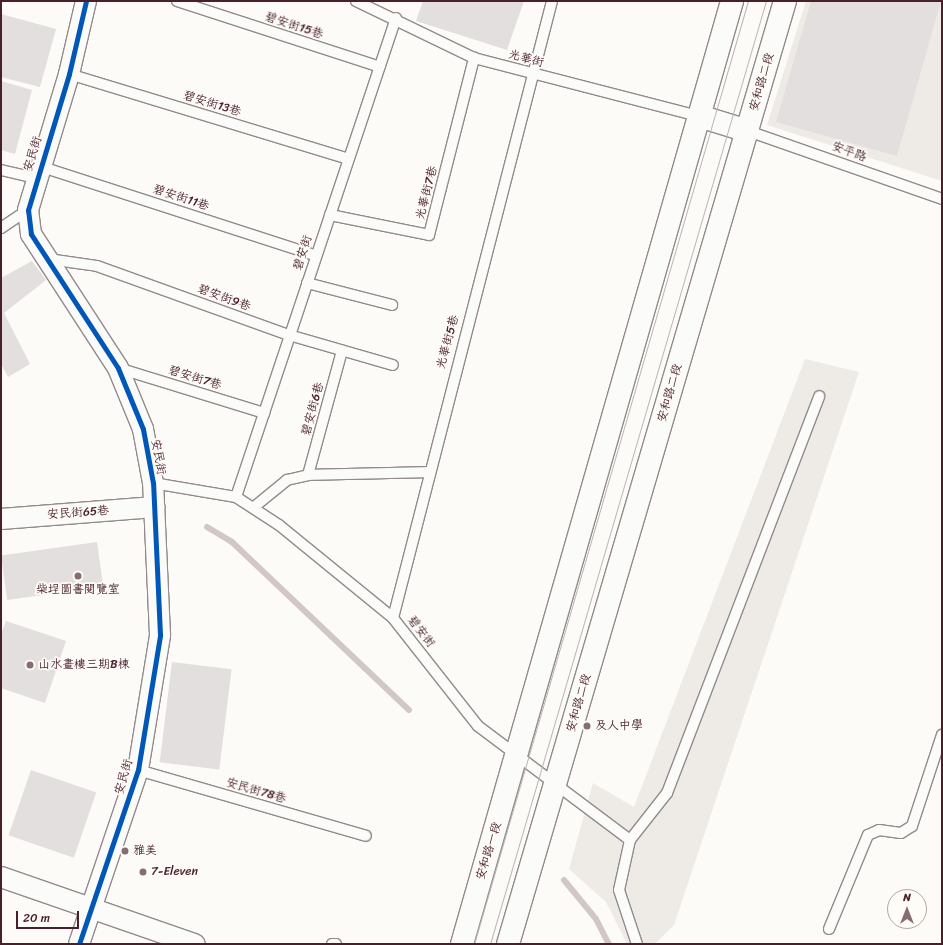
<!DOCTYPE html>
<html>
<head>
<meta charset="utf-8">
<style>
  body { margin:0 }
  #map { position:relative; width:943px; height:945px; overflow:hidden; background:#fcfbf8; font-family:Sriracha,"LXGW WenKai TC",sans-serif }
  div>[style] { position:absolute }
  .built>* { inset:0; background:#eeebe7 }
  .stream>* { height:6px; margin:-3px; padding:0 3px; transform-origin:3px; border-radius:3px; background:#d2c7c6 }
  .building>* { inset:0; background:#e2dfde; transform-origin:0 0 }
  .roads { filter:drop-shadow(1px 0 #928a8b) drop-shadow(-1px 0 #928a8b) drop-shadow(0 1px #928a8b) drop-shadow(0 -1px #928a8b) }
  .lane>* { height:10px; margin:-5px; padding:0 5px; transform-origin:5px; border-radius:5px; background:#fbfbf9 }
  .street>* { height:20px; margin:-10px; padding:0 10px; transform-origin:10px; border-radius:10px; background:#fbfbf9 }
  .secondary>* { height:22px; margin:-11px; padding:0 11px; transform-origin:11px; border-radius:11px; background:#fbfbf9 }
  .tram>* { height:1px; margin:-0.5px; padding:0 0.5px; transform-origin:0.5px; border-radius:0.5px; background:#bbb6b6 }
  .cycleway>* { height:5px; margin:-2.5px; padding:0 2.5px; transform-origin:2.5px; border-radius:2.5px; background:#0057b8 }
  .dots>* { width:11px; height:11px; translate:-50% -50%; box-sizing:border-box; border:2px solid #fdfcf7; border-radius:50% }
  span { translate:-50% -50%; white-space:nowrap; text-align:center; line-height:1.15; -webkit-text-stroke:3.5px #fdfcf7; paint-order:stroke }
  .street-label { font-size:12px; color:#4a1f2b }
  .poi-label { font-size:12px; color:#4a1f2b }
  .left { translate:0 -50%; text-align:left }
  .frame { position:absolute; inset:0; border:2px solid #4a1f2b; pointer-events:none }
  .north { position:absolute; left:887px; top:889px; width:40px; height:40px; box-sizing:border-box; background:#fdfcf7; border:1px solid #b5a4a5; border-radius:50%; rotate:0deg; font-size:11px; font-weight:700; line-height:16px; text-align:center; color:#4a1f2b }
  .north::after { content:''; display:block; margin:auto; width:14px; height:18px; background:#886c73; clip-path:polygon(50% 0,100% 100%,50% 72%,0 100%) }
  .scale { position:absolute; left:16px; top:911px; width:63px; height:18px; box-sizing:border-box; border:2px solid #4a1f2b; border-top:0; padding-left:5px; font-size:12px; line-height:14px; white-space:nowrap; color:#4a1f2b; -webkit-text-stroke:3px #fdfcf7; paint-order:stroke }
</style>
</head>
<body>
<div id="map">
  <div class="built">
    <div style="clip-path:polygon(806px 1px,942px 1px,942px 181px,767px 125px)"></div>
    <div style="clip-path:polygon(805px 359px,859px 372px,674px 925px,655px 944px,627px 944px,606px 902px,569px 869px,593px 783px,634px 807px)"></div>
  </div>
  <div class="stream">
    <div style="left:207px;top:527px;width:29px;rotate:31deg"></div>
    <div style="left:232px;top:542px;width:244px;rotate:43.5deg"></div>
    <div style="left:564px;top:880px;width:50px;rotate:50.6deg"></div>
    <div style="left:596px;top:919px;width:28px;rotate:63deg"></div>
  </div>
  <div class="building">
    <div style="clip-path:polygon(423px 1px,524px 1px,507px 50px,416px 21px)"></div>
    <div style="clip-path:polygon(811px 1px,941px 1px,897px 156px,776px 122px)"></div>
    <div style="clip-path:polygon(1px 14px,56px 29px,40px 87px,1px 77px)"></div>
    <div style="clip-path:polygon(1px 81px,32px 90px,15px 154px,1px 150px)"></div>
    <div style="clip-path:polygon(32px 261px,46px 280px,4px 313px,30px 364px,8px 377px,1px 364px,1px 278px)"></div>
    <div style="left:97px;top:542px;width:45px;height:97px;rotate:82deg"></div>
    <div style="clip-path:polygon(6px 621px,66px 641px,45px 703px,1px 688px,1px 634px)"></div>
    <div style="left:172px;top:662px;width:60px;height:101px;rotate:7deg"></div>
    <div style="left:31px;top:770px;width:69px;height:69px;rotate:19deg"></div>
  </div>
  <div class="roads">
    <div class="lane">
      <div style="left:177px;top:1px;width:213px;rotate:18deg"></div>
      <div style="left:356px;top:1px;width:131px;rotate:25.8deg"></div>
      <div style="left:474px;top:58px;width:232px;rotate:14.5deg"></div>
      <div style="left:69px;top:74px;width:292px;rotate:16.9deg"></div>
      <div style="left:748px;top:131px;width:206px;rotate:19.3deg"></div>
      <div style="left:39px;top:166px;width:290px;rotate:17.9deg"></div>
      <div style="left:1px;top:170px;width:36px;rotate:13deg"></div>
      <div style="left:330px;top:215px;width:101px;rotate:11.4deg"></div>
      <div style="left:429px;top:235px;width:183px;rotate:-75.7deg"></div>
      <div style="left:1px;top:228px;width:32px;rotate:-34deg"></div>
      <div style="left:48px;top:259px;width:49px;rotate:8.1deg"></div>
      <div style="left:97px;top:266px;width:204px;rotate:19.8deg"></div>
      <div style="left:289px;top:335px;width:108px;rotate:16.1deg"></div>
      <div style="left:307px;top:283px;width:88px;rotate:14.5deg"></div>
      <div style="left:118px;top:368px;width:153px;rotate:17.1deg"></div>
      <div style="left:308px;top:475px;width:129px;rotate:-74.7deg"></div>
      <div style="left:153px;top:483px;width:84px;rotate:9.6deg"></div>
      <div style="left:236px;top:497px;width:51px;rotate:33.1deg"></div>
      <div style="left:279px;top:525px;width:147px;rotate:39.2deg"></div>
      <div style="left:393px;top:618px;width:137px;rotate:51.8deg"></div>
      <div style="left:478px;top:726px;width:190px;rotate:36.9deg"></div>
      <div style="left:630px;top:840px;width:60px;rotate:-51.8deg"></div>
      <div style="left:667px;top:793px;width:425px;rotate:-69deg"></div>
      <div style="left:236px;top:497px;width:505px;rotate:-71.53deg"></div>
      <div style="left:254px;top:507px;width:43px;rotate:-39.3deg"></div>
      <div style="left:287px;top:480px;width:22px;rotate:-13deg"></div>
      <div style="left:308px;top:475px;width:120px;rotate:-1.4deg"></div>
      <div style="left:393px;top:618px;width:637px;rotate:-75.55deg"></div>
      <div style="left:138px;top:770px;width:237px;rotate:16.1deg"></div>
      <div style="left:630px;top:840px;width:51px;rotate:102.4deg"></div>
      <div style="left:619px;top:890px;width:57px;rotate:71.6deg"></div>
      <div style="left:829px;top:929px;width:102px;rotate:-67.5deg"></div>
      <div style="left:868px;top:835px;width:12px;rotate:-24deg"></div>
      <div style="left:879px;top:830px;width:22px;rotate:8deg"></div>
      <div style="left:901px;top:833px;width:13px;rotate:-32deg"></div>
      <div style="left:912px;top:826px;width:96px;rotate:-71.8deg"></div>
      <div style="left:332px;top:944px;width:4px"></div>
    </div>
    <div class="street">
      <div style="left:1px;top:519px;width:154px;rotate:-4.5deg"></div>
      <div style="left:1px;top:877px;width:205px;rotate:19.1deg"></div>
      <div style="left:79px;top:944px;width:184px;rotate:-71.3deg"></div>
      <div style="left:138px;top:770px;width:137px;rotate:-80.7deg"></div>
      <div style="left:160px;top:635px;width:152px;rotate:-92.6deg"></div>
      <div style="left:153px;top:483px;width:55px;rotate:-100.5deg"></div>
      <div style="left:143px;top:429px;width:66px;rotate:-112.3deg"></div>
      <div style="left:118px;top:368px;width:160px;rotate:-123deg"></div>
      <div style="left:31px;top:234px;width:24px;rotate:-97deg"></div>
      <div style="left:28px;top:210px;width:142px;rotate:-73.2deg"></div>
      <div style="left:69px;top:74px;width:75px;rotate:-76.9deg"></div>
    </div>
    <div class="secondary">
      <div style="left:699px;top:116px;width:51px;rotate:17deg"></div>
      <div style="left:462px;top:944px;width:981px;rotate:-74.02deg"></div>
      <div style="left:508px;top:944px;width:983px;rotate:-73.63deg"></div>
    </div>
  </div>
  <div class="tram">
    <div style="left:474px;top:944px;width:982px;rotate:-73.8deg"></div>
    <div style="left:490px;top:944px;width:983px;rotate:-73.69deg"></div>
  </div>
  <div class="cycleway">
    <div style="left:79px;top:944px;width:184px;rotate:-71.3deg"></div>
    <div style="left:138px;top:770px;width:137px;rotate:-80.7deg"></div>
    <div style="left:160px;top:635px;width:152px;rotate:-92.6deg"></div>
    <div style="left:153px;top:483px;width:55px;rotate:-100.5deg"></div>
    <div style="left:143px;top:429px;width:66px;rotate:-112.3deg"></div>
    <div style="left:118px;top:368px;width:160px;rotate:-123deg"></div>
    <div style="left:31px;top:234px;width:24px;rotate:-97deg"></div>
    <div style="left:28px;top:210px;width:142px;rotate:-73.2deg"></div>
    <div style="left:69px;top:74px;width:75px;rotate:-76.9deg"></div>
  </div>
  <div class="dots">
    <div style="left:78px;top:576px;background:#886c73"></div>
    <div style="left:30px;top:665px;background:#886c73"></div>
    <div style="left:587px;top:726px;background:#886c73"></div>
    <div style="left:125px;top:851px;background:#886c73"></div>
    <div style="left:143px;top:872px;background:#886c73"></div>
  </div>
  <div class="street-label">
    <span style="left:294px;top:26px;rotate:18deg">碧安街15巷</span>
    <span style="left:526px;top:59px;rotate:15deg">光華街</span>
    <span style="left:762px;top:82px;rotate:-74deg">安和路二段</span>
    <span style="left:212px;top:104px;rotate:17deg">碧安街13巷</span>
    <span style="left:849px;top:152px;rotate:20deg">安平路</span>
    <span style="left:33px;top:154px;rotate:-73deg">安民街</span>
    <span style="left:427px;top:193px;rotate:-76deg">光華街7巷</span>
    <span style="left:181px;top:198px;rotate:18deg">碧安街11巷</span>
    <span style="left:303px;top:253px;rotate:-72deg">碧安街</span>
    <span style="left:224px;top:298px;rotate:20deg">碧安街9巷</span>
    <span style="left:448px;top:342px;rotate:-75deg">光華街5巷</span>
    <span style="left:195px;top:378px;rotate:17deg">碧安街7巷</span>
    <span style="left:670px;top:393px;rotate:-74deg">安和路二段</span>
    <span style="left:313px;top:409px;rotate:-75deg">碧安街6巷</span>
    <span style="left:158px;top:457px;rotate:80deg">安民街</span>
    <span style="left:78px;top:513px;rotate:-4deg">安民街65巷</span>
    <span style="left:421px;top:632px;rotate:52deg">碧安街</span>
    <span style="left:579px;top:703px;rotate:-74deg">安和路二段</span>
    <span style="left:124px;top:777px;rotate:-74deg">安民街</span>
    <span style="left:256px;top:791px;rotate:16deg">安民街78巷</span>
    <span style="left:489px;top:851px;rotate:-73deg">安和路一段</span>
  </div>
  <div class="poi-label">
    <span style="left:78px;top:590px">柴埕圖書閱覽室</span>
    <span class="left" style="left:38px;top:665px">山水畫樓三期B棟</span>
    <span class="left" style="left:595px;top:726px">及人中學</span>
    <span class="left" style="left:133px;top:851px">雅美</span>
    <span class="left" style="left:151px;top:872px">7-Eleven</span>
  </div>
  <div class="frame"></div>
  <div class="north">N</div>
  <div class="scale">20 m</div>
</div>
</body>
</html>
